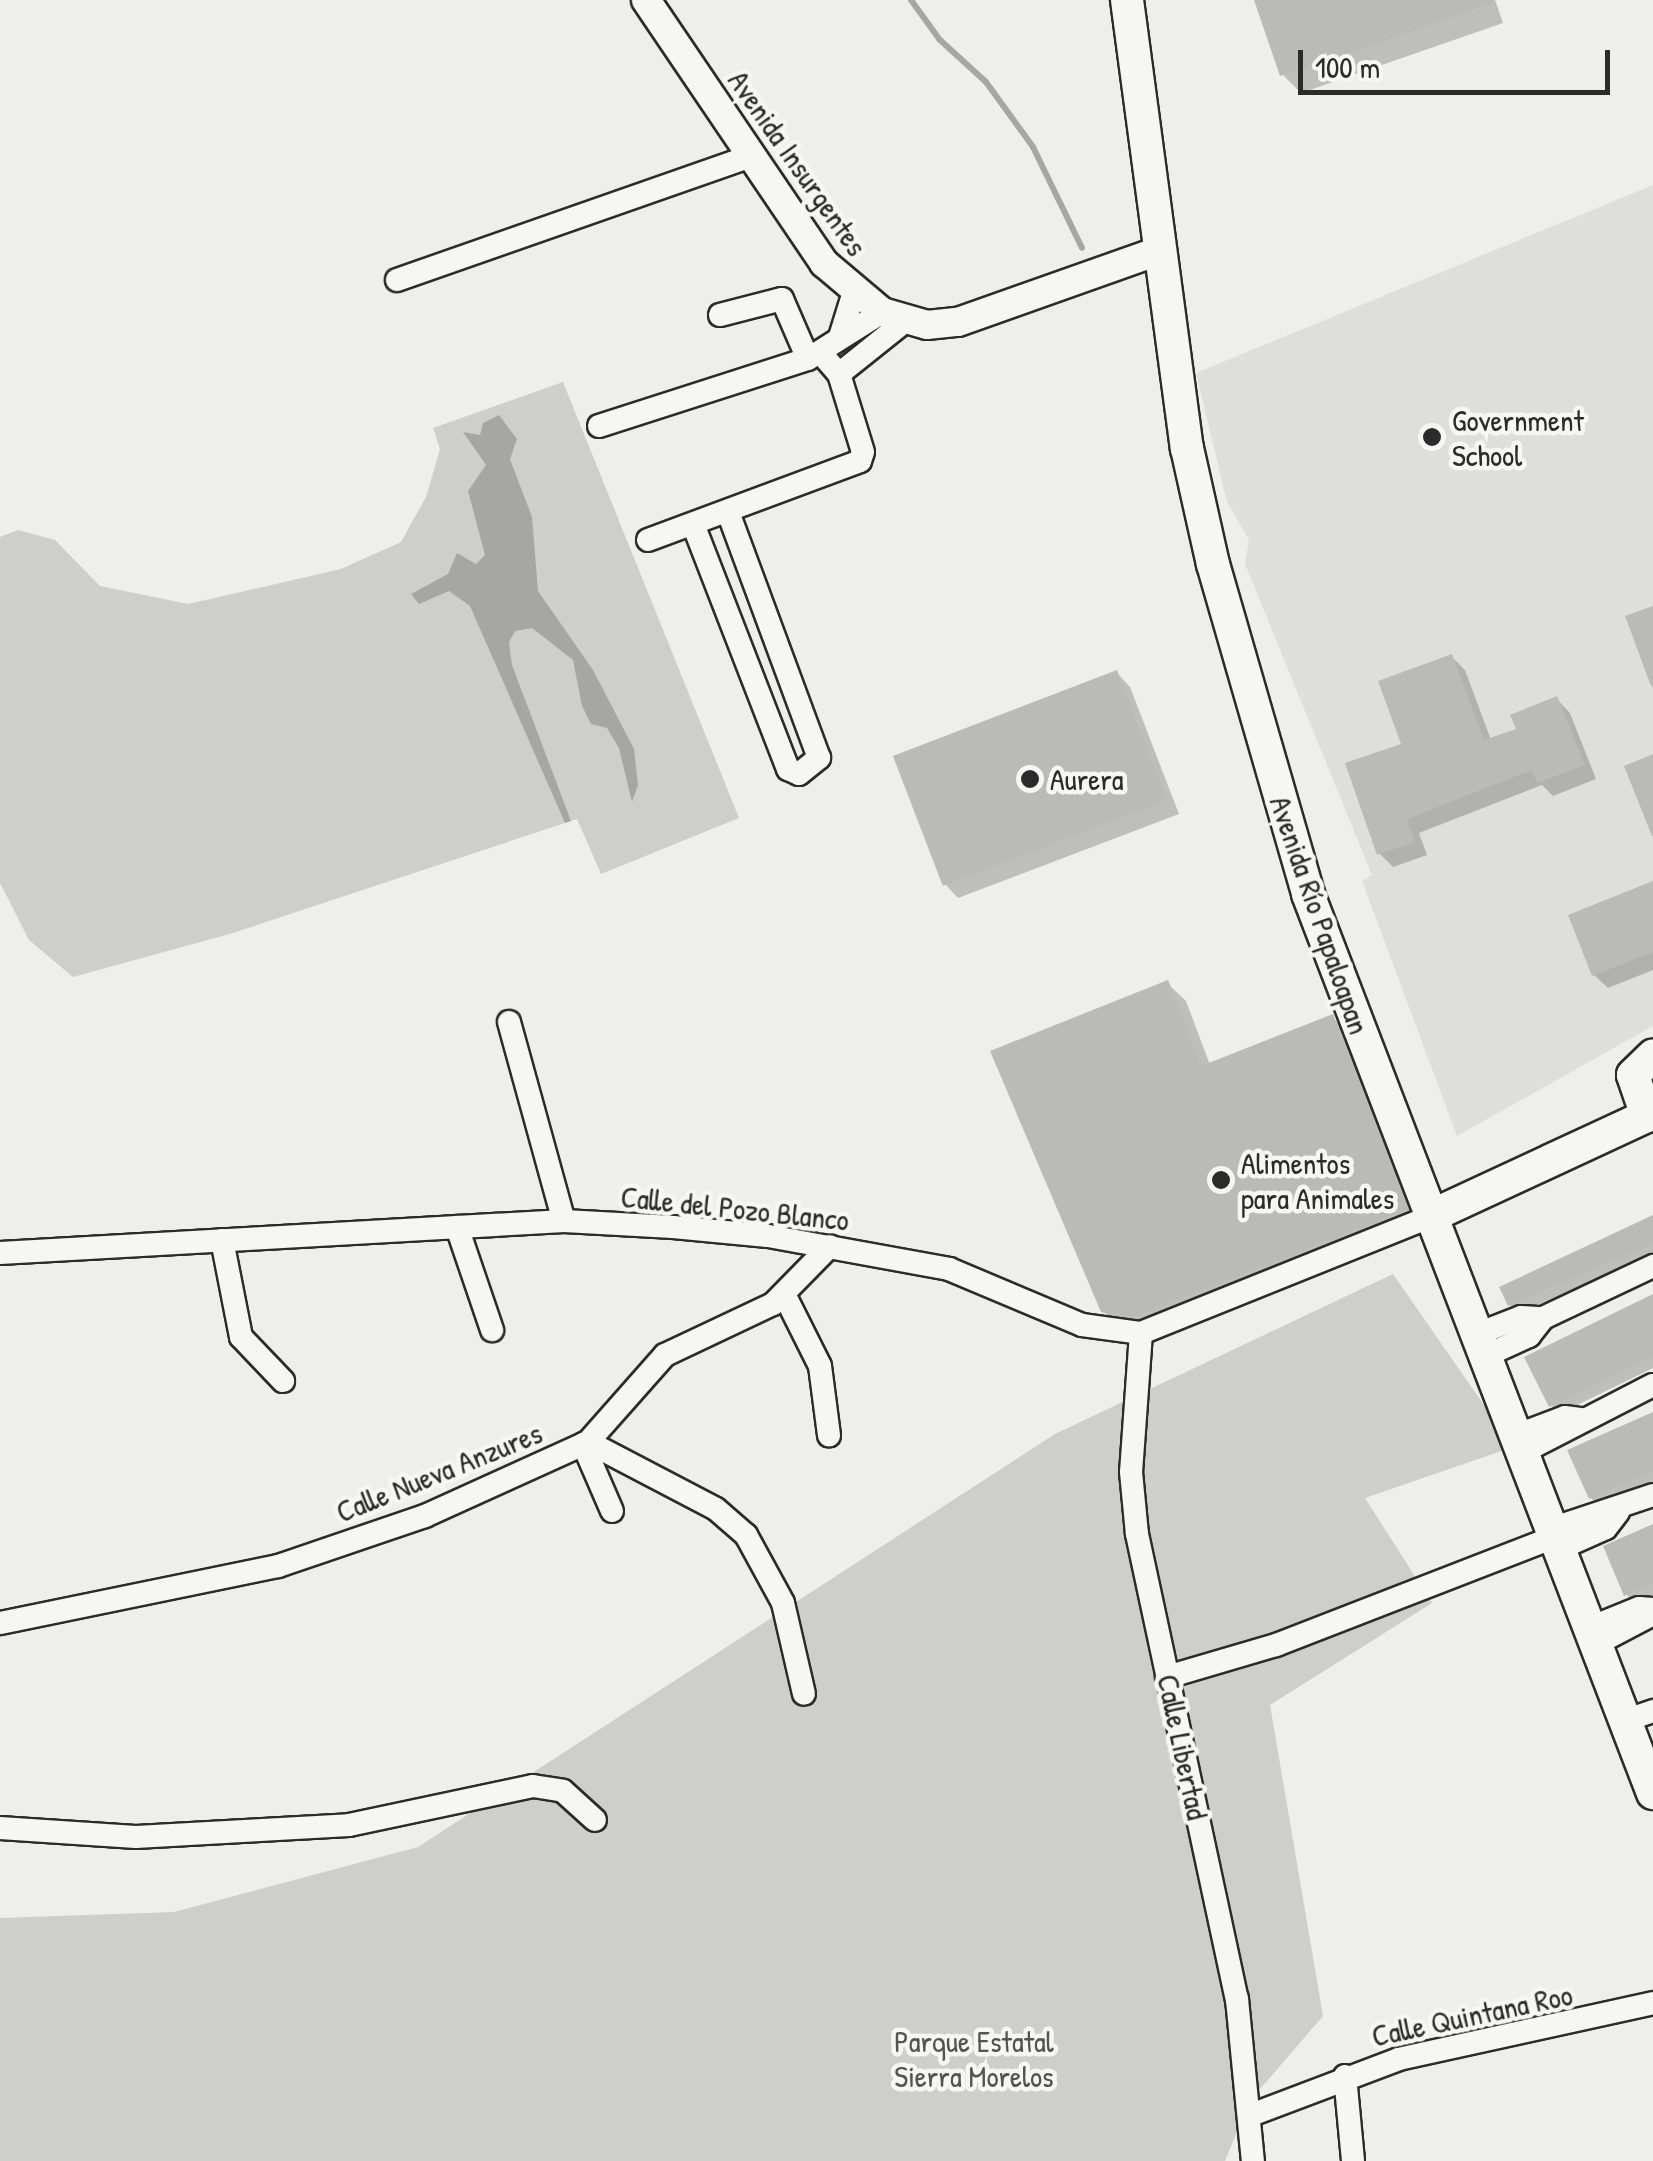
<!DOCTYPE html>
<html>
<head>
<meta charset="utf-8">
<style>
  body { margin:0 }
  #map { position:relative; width:1653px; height:2161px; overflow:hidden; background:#eeeeea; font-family:"Patrick Hand",sans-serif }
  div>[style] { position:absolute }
  .built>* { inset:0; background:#dededb }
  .green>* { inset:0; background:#cececa }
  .water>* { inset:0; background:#a6a6a3 }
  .shadow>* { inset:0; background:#0003 }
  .stream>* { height:6px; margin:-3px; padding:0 3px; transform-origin:3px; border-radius:3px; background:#a6a6a3 }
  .building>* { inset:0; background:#babab7; transform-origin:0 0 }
  .roads { filter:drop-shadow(2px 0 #2b2b2b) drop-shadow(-2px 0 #2b2b2b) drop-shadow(0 2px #2b2b2b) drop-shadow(0 -2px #2b2b2b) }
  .minor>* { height:22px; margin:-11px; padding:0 11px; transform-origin:11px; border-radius:11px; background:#f6f6f2 }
  .tertiary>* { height:28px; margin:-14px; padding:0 14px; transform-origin:14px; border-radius:14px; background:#f6f6f2 }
  .secondary>* { height:32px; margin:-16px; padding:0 16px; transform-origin:16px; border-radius:16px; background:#f6f6f2 }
  .dots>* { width:28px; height:28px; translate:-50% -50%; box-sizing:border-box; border:5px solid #f6f6f2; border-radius:50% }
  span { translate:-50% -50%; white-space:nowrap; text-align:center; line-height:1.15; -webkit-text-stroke:9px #f6f6f2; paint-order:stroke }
  .street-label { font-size:30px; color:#2b2b2b }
  .poi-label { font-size:30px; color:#2b2b2b }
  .left { translate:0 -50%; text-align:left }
  .park-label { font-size:30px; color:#545453 }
  .scale { position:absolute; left:1298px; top:50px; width:312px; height:45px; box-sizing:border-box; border:5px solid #2b2b2b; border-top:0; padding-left:12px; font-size:30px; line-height:35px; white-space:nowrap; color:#2b2b2b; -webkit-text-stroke:8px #f6f6f2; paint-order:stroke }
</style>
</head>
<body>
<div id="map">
  <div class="built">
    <div style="clip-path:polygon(1653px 185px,1653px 1026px,1457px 1136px,1362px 881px,1372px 875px,1245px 564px,1249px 540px,1227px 502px,1196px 373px)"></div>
  </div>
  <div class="green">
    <div style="clip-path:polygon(563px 382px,739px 818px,601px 874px,577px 819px,233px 933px,73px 977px,29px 940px,0 883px,0 537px,18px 530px,55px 540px,100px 586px,188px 604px,341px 569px,401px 542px,426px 497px,440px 449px,433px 428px)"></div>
    <div style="clip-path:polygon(1393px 1274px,1513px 1447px,1365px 1498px,1432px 1603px,1270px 1705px,1323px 2016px,1249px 2102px,1225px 2161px,0 2161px,0 1918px,174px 1912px,418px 1847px,1055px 1434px)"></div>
  </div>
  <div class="water">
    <div style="clip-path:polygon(499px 415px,517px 439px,510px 459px,532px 517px,538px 591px,593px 670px,634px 749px,638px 785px,632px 802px,619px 748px,607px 728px,591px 724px,582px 706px,573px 660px,532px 628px,515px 631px,509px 642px,512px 665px,571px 821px,565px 823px,470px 606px,449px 591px,419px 604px,411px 594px,448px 574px,457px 553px,476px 564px,485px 555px,468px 491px,486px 465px,463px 432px,480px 435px,483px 423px)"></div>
  </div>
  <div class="shadow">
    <div style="clip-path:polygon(1256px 0,1495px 0,1503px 23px,1301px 93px,1282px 74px)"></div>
    <div style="clip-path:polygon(1451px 656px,1465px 670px,1491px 740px,1519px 730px,1557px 699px,1570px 713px,1596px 779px,1553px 796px,1542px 785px,1419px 833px,1427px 855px,1393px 867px,1379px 853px,1404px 745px)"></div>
    <div style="clip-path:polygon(1117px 673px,1130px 687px,1179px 814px,958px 898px,945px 884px)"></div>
    <div style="clip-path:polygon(1653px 884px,1653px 970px,1608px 988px,1594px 975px)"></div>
    <div style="clip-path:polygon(1167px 983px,1186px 1001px,1210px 1065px,1332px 1017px,1350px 1035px,1424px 1228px,1122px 1330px,1103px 1311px)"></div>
    <div style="clip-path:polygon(1653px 1218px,1653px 1255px,1518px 1313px,1510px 1305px)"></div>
    <div style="clip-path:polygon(1653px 1296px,1653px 1368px,1559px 1414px,1551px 1405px)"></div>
    <div style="clip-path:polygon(1653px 1414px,1653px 1482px,1599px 1506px,1591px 1498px)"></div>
    <div style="clip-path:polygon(1653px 1527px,1653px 1595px,1635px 1603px,1626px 1594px)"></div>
  </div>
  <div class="stream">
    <div style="left:911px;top:0;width:49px;rotate:54.1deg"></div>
    <div style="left:940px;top:40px;width:62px;rotate:42.4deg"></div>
    <div style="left:986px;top:82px;width:80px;rotate:54.1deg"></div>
    <div style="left:1033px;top:147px;width:112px;rotate:64.1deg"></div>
  </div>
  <div class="building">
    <div style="clip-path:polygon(1254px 0,1492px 0,1493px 3px,1280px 76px)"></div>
    <div style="clip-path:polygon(1653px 606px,1653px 686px,1651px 686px,1625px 616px)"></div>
    <div style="clip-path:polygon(1452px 654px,1484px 740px,1516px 729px,1510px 715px,1557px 696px,1585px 765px,1537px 783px,1532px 770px,1407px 819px,1415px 842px,1377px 855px,1345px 763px,1401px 744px,1378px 681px)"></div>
    <div style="left:1117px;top:670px;width:139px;height:240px;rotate:69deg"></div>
    <div style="clip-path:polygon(1653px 754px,1653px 836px,1652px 836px,1624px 766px)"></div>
    <div style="clip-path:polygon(1653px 881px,1653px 952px,1592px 976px,1568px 915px)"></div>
    <div style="clip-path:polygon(1168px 980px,1201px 1066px,1333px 1014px,1408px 1209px,1134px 1317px,1101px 1312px,990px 1051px)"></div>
    <div style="clip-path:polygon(1653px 1215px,1653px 1244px,1508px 1306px,1499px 1287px)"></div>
    <div style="clip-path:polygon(1653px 1294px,1653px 1356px,1549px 1407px,1524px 1357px)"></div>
    <div style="clip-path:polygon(1653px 1412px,1653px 1471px,1589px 1499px,1567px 1450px)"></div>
    <div style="clip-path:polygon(1653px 1524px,1653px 1583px,1624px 1596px,1603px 1546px)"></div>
  </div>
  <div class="roads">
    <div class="minor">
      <div style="left:397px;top:280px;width:376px;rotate:-19.3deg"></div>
      <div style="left:720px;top:315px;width:64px;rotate:-14.5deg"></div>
      <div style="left:782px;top:299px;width:65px;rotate:66.6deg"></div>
      <div style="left:840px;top:337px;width:47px;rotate:-72.7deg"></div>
      <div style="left:839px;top:374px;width:83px;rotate:-38.7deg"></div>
      <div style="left:599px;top:426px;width:219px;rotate:-17.8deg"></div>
      <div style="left:808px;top:359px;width:88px;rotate:-32.4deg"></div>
      <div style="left:693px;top:524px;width:263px;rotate:68.8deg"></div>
      <div style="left:788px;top:769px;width:12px;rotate:24deg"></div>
      <div style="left:799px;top:774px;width:26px;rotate:-39deg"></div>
      <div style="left:819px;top:758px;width:262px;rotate:-110.3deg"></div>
      <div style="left:648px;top:540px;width:226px;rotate:-20.4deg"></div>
      <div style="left:860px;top:461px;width:9px;rotate:-72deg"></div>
      <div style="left:863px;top:452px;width:82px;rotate:-107.1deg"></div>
      <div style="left:839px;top:374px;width:28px;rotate:-131deg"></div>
      <div style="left:509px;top:1022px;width:206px;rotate:74.6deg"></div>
      <div style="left:457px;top:1227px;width:109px;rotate:71.2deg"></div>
      <div style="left:222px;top:1240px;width:99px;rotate:78.9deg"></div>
      <div style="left:241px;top:1337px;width:61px;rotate:46.3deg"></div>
      <div style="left:0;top:1253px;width:565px;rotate:-3.25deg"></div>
      <div style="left:564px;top:1221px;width:109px;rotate:3.2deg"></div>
      <div style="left:673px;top:1227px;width:95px;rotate:5.4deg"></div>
      <div style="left:768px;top:1236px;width:184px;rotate:10.3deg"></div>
      <div style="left:949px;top:1269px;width:144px;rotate:22.8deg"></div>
      <div style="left:1082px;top:1325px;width:60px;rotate:7.7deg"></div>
      <div style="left:1141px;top:1333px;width:310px;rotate:-21.9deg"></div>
      <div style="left:785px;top:1296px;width:78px;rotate:63.4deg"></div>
      <div style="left:820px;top:1366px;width:70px;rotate:82.6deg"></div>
      <div style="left:1141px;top:1333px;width:139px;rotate:94.1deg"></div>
      <div style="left:1131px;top:1472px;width:62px;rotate:84.5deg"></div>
      <div style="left:1137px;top:1534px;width:476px;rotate:77.9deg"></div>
      <div style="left:1237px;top:1999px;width:163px;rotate:84.4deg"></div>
      <div style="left:1475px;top:1335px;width:49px;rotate:-21.4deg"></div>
      <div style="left:1521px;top:1317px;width:22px;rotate:3deg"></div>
      <div style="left:1483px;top:1357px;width:51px;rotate:-24.5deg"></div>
      <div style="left:1529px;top:1336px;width:23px;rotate:-52deg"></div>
      <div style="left:1543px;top:1318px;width:122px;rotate:-25.3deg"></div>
      <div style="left:1515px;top:1436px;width:53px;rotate:-20.8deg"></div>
      <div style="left:1565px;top:1417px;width:17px;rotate:7deg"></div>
      <div style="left:588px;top:1442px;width:144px;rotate:27.6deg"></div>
      <div style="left:716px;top:1509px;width:40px;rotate:41deg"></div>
      <div style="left:746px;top:1535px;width:77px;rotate:61.4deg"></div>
      <div style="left:783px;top:1603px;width:93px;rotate:77deg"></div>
      <div style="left:583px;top:1444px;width:73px;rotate:66.6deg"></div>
      <div style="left:1521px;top:1453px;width:148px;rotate:-27.3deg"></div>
      <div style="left:1551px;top:1529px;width:108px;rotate:-18.4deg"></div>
      <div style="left:1559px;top:1549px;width:51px;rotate:-24.1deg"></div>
      <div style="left:1606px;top:1528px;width:20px;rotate:-53deg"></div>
      <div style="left:0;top:1623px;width:284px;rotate:-11.6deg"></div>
      <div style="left:278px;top:1566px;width:155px;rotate:-18.8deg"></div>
      <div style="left:425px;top:1516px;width:179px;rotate:-24.4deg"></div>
      <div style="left:588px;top:1442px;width:116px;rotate:-48.5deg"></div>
      <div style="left:665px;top:1355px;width:119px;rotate:-25.3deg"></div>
      <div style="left:773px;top:1304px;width:81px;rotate:-45.5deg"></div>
      <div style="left:1590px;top:1628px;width:53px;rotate:-22.2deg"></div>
      <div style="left:1639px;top:1608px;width:14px;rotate:4deg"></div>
      <div style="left:1596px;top:1644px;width:64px;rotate:-27.8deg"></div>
      <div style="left:1167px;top:1677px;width:114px;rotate:-16.4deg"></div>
      <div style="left:1276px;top:1645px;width:298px;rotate:-21.2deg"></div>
      <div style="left:1627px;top:1720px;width:28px;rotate:-19deg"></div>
      <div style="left:0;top:1828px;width:136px;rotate:3.8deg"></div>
      <div style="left:136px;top:1837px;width:213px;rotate:-3.2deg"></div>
      <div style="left:349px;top:1825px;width:188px;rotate:-12deg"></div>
      <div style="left:533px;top:1786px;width:30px;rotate:9deg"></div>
      <div style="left:563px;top:1791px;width:43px;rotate:42.2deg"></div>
      <div style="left:1345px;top:2076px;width:85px;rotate:84.6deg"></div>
      <div style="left:1251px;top:2115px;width:158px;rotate:-20.7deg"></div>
      <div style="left:1399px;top:2059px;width:260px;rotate:-12.4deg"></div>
    </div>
    <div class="tertiary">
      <div style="left:646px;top:0;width:318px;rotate:55.9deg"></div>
      <div style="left:824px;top:263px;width:76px;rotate:40.2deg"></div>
      <div style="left:882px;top:312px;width:47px;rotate:16.1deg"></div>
      <div style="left:927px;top:325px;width:31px;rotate:-6deg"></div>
      <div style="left:958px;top:322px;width:210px;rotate:-19.5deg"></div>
    </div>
    <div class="secondary">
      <div style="left:1127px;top:0;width:452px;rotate:82.4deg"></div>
      <div style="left:1187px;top:448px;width:119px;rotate:77.4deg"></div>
      <div style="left:1213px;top:564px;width:343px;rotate:73.9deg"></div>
      <div style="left:1308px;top:894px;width:963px;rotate:69.01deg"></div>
      <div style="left:1429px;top:1217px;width:240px;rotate:-24.9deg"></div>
      <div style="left:1647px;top:1116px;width:43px;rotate:-108.9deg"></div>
      <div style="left:1633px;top:1075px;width:28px;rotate:-44deg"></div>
    </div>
  </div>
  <div class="dots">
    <div style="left:1432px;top:437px;background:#2b2b2b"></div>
    <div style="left:1030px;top:779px;background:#2b2b2b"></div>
    <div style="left:1221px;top:1180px;background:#2b2b2b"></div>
  </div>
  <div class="street-label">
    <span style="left:798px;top:163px;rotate:55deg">Avenida Insurgentes</span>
    <span style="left:1320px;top:915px;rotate:71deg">Avenida Río Papaloapan</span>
    <span style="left:735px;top:1208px;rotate:6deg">Calle del Pozo Blanco</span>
    <span style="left:439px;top:1472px;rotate:-22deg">Calle Nueva Anzures</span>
    <span style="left:1183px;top:1747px;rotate:78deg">Calle Libertad</span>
    <span style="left:1472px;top:2015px;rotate:-12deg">Calle Quintana Roo</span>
  </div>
  <div class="poi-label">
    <span class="left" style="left:1452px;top:437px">Government<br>School</span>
    <span class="left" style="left:1050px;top:779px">Aurera</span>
    <span class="left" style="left:1241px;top:1180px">Alimentos<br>para Animales</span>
  </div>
  <div class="park-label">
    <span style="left:974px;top:2058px">Parque Estatal<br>Sierra Morelos</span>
  </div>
  <div class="scale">100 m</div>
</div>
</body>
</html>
